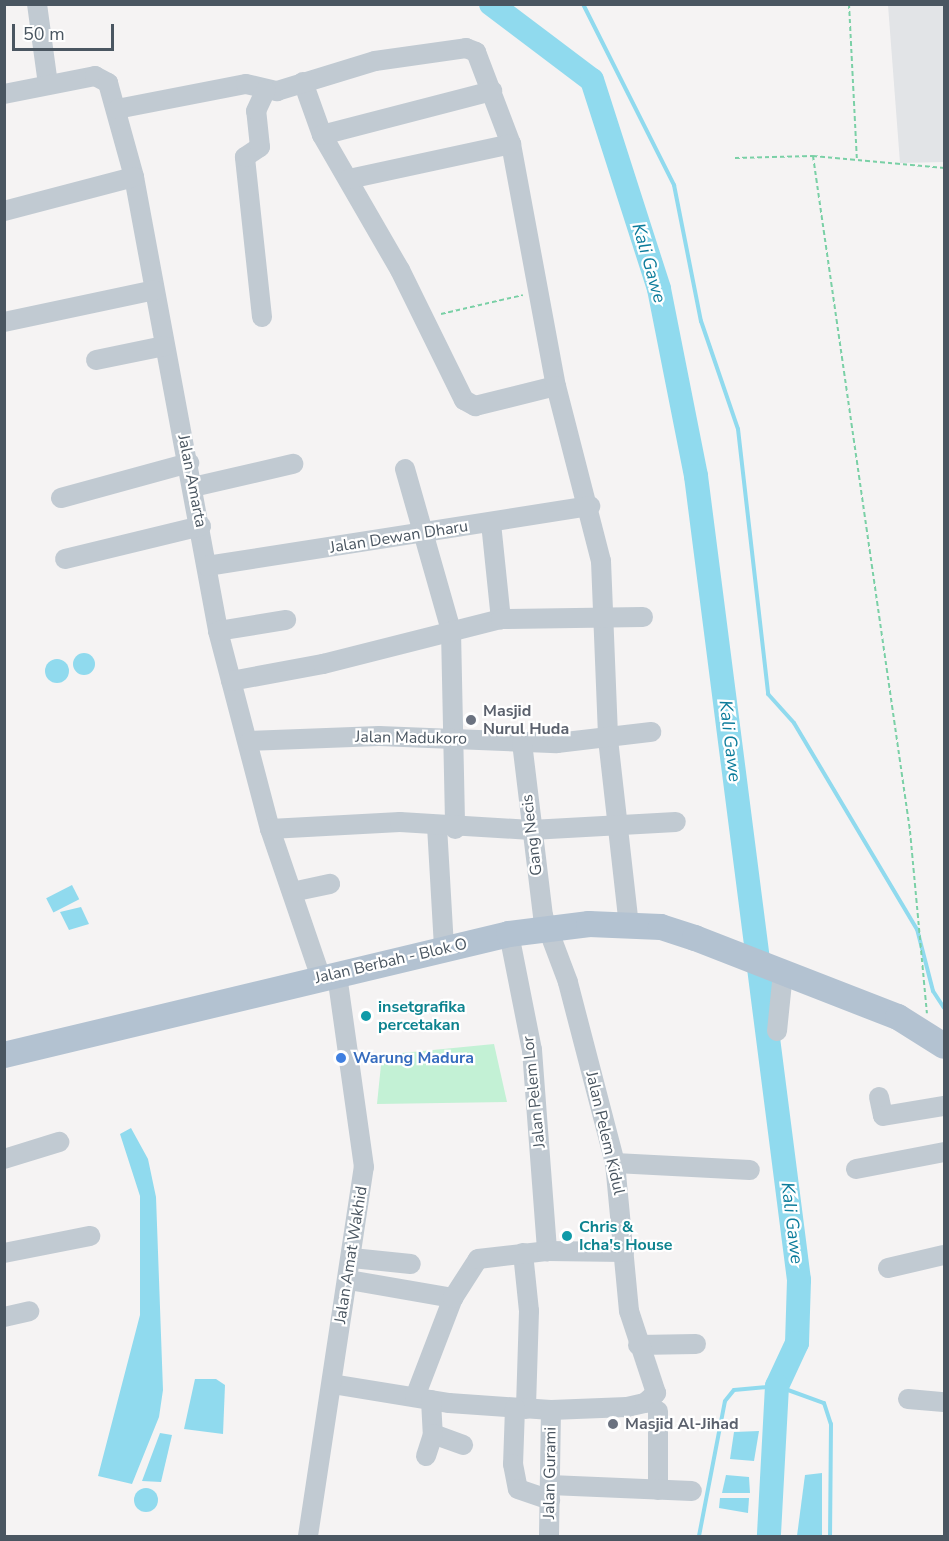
<!DOCTYPE html>
<html>
<head>
<meta charset="utf-8">
<style>
  body { margin:0 }
  #map { position:relative; width:949px; height:1541px; overflow:hidden; background:#f5f3f3; font-family:"Nunito Sans",sans-serif }
  div>[style] { position:absolute }
  .airport>* { inset:0; background:#e2e4e7 }
  .green>* { inset:0; background:#c3f1d5 }
  .water>* { inset:0; background:#90daee; transform-origin:0 0 }
  .round { border-radius:50% }
  .stream>* { height:4px; margin:-2px; padding:0 2px; transform-origin:2px; border-radius:2px; background:#90daee }
  .river>* { height:24px; margin:-12px; padding:0 12px; transform-origin:12px; border-radius:12px; background:#90daee }
  .path>* { height:2px; margin-top:-1px; transform-origin:0; background:repeating-linear-gradient(90deg,#7ad0a6 0 4.5px,transparent 0 7.5px) }
  .minor>* { height:20px; margin:-10px; padding:0 10px; transform-origin:10px; border-radius:10px; background:#c1cad2 }
  .major>* { height:26px; margin:-13px; padding:0 13px; transform-origin:13px; border-radius:13px; background:#b3c2d1 }
  .dots>* { width:16px; height:16px; translate:-50% -50%; box-sizing:border-box; border:3px solid #fff; border-radius:50% }
  span { translate:-50% -50%; white-space:nowrap; text-align:center; line-height:1.15; -webkit-text-stroke:4.5px #fff; paint-order:stroke }
  .street-label { font-size:16px; color:#4a5661 }
  .worship-label { font-size:16px; color:#5b616d; font-weight:700 }
  .left { translate:0 -50%; text-align:left }
  .culture-label { font-size:16px; color:#0d838f; font-weight:700 }
  .shop-label { font-size:16px; color:#366cbe; font-weight:700 }
  .water-label { font-size:18px; color:#0c7c9b; font-style:italic }
  .frame { position:absolute; inset:0; border:6px solid #4a5661; pointer-events:none }
  .scale { position:absolute; left:12px; top:24px; width:102px; height:27px; box-sizing:border-box; border:3px solid #4a5661; border-top:0; padding-left:8px; font-size:18px; line-height:21px; white-space:nowrap; color:#4a5661; -webkit-text-stroke:4px #fff; paint-order:stroke }
</style>
</head>
<body>
<div id="map">
  <div class="airport">
    <div style="clip-path:polygon(888px 5px,944px 5px,944px 162px,900px 163px)"></div>
  </div>
  <div class="green">
    <div style="clip-path:polygon(494px 1044px,507px 1102px,377px 1104px,382px 1055px)"></div>
  </div>
  <div class="water">
    <div class="round" style="left:73px;top:653px;width:22px;height:22px"></div>
    <div class="round" style="left:45px;top:659px;width:24px;height:24px"></div>
    <div style="left:72px;top:885px;width:16px;height:29px;rotate:63deg"></div>
    <div style="clip-path:polygon(81px 907px,89px 924px,69px 930px,60px 912px)"></div>
    <div style="clip-path:polygon(131px 1128px,148px 1159px,156px 1197px,163px 1390px,159px 1417px,132px 1484px,98px 1476px,140px 1315px,140px 1196px,120px 1134px)"></div>
    <div style="clip-path:polygon(195px 1379px,216px 1379px,225px 1385px,223px 1434px,184px 1429px)"></div>
    <div style="clip-path:polygon(759px 1431px,754px 1461px,730px 1459px,734px 1432px)"></div>
    <div style="clip-path:polygon(160px 1433px,172px 1435px,161px 1482px,142px 1481px)"></div>
    <div style="clip-path:polygon(822px 1473px,822px 1536px,797px 1536px,805px 1475px)"></div>
    <div style="clip-path:polygon(726px 1475px,749px 1477px,750px 1493px,722px 1493px)"></div>
    <div class="round" style="left:134px;top:1488px;width:24px;height:24px"></div>
    <div style="clip-path:polygon(720px 1498px,749px 1498px,748px 1513px,719px 1508px)"></div>
  </div>
  <div class="stream">
    <div style="left:583px;top:4px;width:203px;rotate:63.3deg"></div>
    <div style="left:674px;top:185px;width:139px;rotate:78.8deg"></div>
    <div style="left:701px;top:321px;width:114px;rotate:71.1deg"></div>
    <div style="left:738px;top:429px;width:267px;rotate:83.5deg"></div>
    <div style="left:768px;top:694px;width:39px;rotate:48deg"></div>
    <div style="left:794px;top:723px;width:240px;rotate:59.2deg"></div>
    <div style="left:917px;top:929px;width:64px;rotate:75.5deg"></div>
    <div style="left:933px;top:991px;width:20px;rotate:57deg"></div>
    <div style="left:699px;top:1536px;width:137px;rotate:-79.1deg"></div>
    <div style="left:725px;top:1401px;width:14px;rotate:-51deg"></div>
    <div style="left:734px;top:1390px;width:43px;rotate:-5.3deg"></div>
    <div style="left:777px;top:1386px;width:50px;rotate:19.9deg"></div>
    <div style="left:824px;top:1403px;width:22px;rotate:72deg"></div>
    <div style="left:831px;top:1424px;width:112px;rotate:90.5deg"></div>
  </div>
  <div class="river">
    <div style="left:491px;top:4px;width:126px;rotate:37deg"></div>
    <div style="left:592px;top:80px;width:219px;rotate:72.2deg"></div>
    <div style="left:659px;top:289px;width:191px;rotate:78.8deg"></div>
    <div style="left:696px;top:476px;width:811px;rotate:82.7deg"></div>
    <div style="left:799px;top:1280px;width:63px;rotate:91.8deg"></div>
    <div style="left:797px;top:1343px;width:47px;rotate:114.9deg"></div>
    <div style="left:777px;top:1386px;width:150px;rotate:93.1deg"></div>
  </div>
  <div class="path">
    <div style="left:849px;top:4px;width:156px;rotate:87.1deg"></div>
    <div style="left:813px;top:156px;width:682px;rotate:81.82deg"></div>
    <div style="left:910px;top:831px;width:183px;rotate:84.7deg"></div>
    <div style="left:735px;top:158px;width:78px;rotate:-1.5deg"></div>
    <div style="left:813px;top:156px;width:132px;rotate:5.2deg"></div>
    <div style="left:441px;top:314px;width:84px;rotate:-13deg"></div>
  </div>
  <div class="minor">
    <div style="left:37px;top:4px;width:81px;rotate:82.2deg"></div>
    <div style="left:303px;top:82px;width:56px;rotate:70.3deg"></div>
    <div style="left:322px;top:135px;width:156px;rotate:60deg"></div>
    <div style="left:400px;top:270px;width:145px;rotate:63.8deg"></div>
    <div style="left:464px;top:400px;width:13px;rotate:29deg"></div>
    <div style="left:475px;top:406px;width:83px;rotate:-13.9deg"></div>
    <div style="left:4px;top:94px;width:93px;rotate:-11.2deg"></div>
    <div style="left:95px;top:76px;width:15px;rotate:28deg"></div>
    <div style="left:108px;top:83px;width:98px;rotate:74.5deg"></div>
    <div style="left:134px;top:177px;width:462px;rotate:79.5deg"></div>
    <div style="left:218px;top:631px;width:205px;rotate:75.3deg"></div>
    <div style="left:270px;top:829px;width:157px;rotate:71.1deg"></div>
    <div style="left:117px;top:109px;width:131px;rotate:-11deg"></div>
    <div style="left:246px;top:84px;width:32px;rotate:13deg"></div>
    <div style="left:277px;top:91px;width:102px;rotate:-17deg"></div>
    <div style="left:375px;top:61px;width:92px;rotate:-8.1deg"></div>
    <div style="left:466px;top:48px;width:11px;rotate:22deg"></div>
    <div style="left:476px;top:52px;width:98px;rotate:69.2deg"></div>
    <div style="left:511px;top:144px;width:246px;rotate:79.5deg"></div>
    <div style="left:556px;top:386px;width:181px;rotate:75.6deg"></div>
    <div style="left:601px;top:561px;width:178px;rotate:87.7deg"></div>
    <div style="left:608px;top:739px;width:187px;rotate:83.6deg"></div>
    <div style="left:322px;top:135px;width:176px;rotate:-14.5deg"></div>
    <div style="left:349px;top:179px;width:166px;rotate:-12.2deg"></div>
    <div style="left:4px;top:211px;width:134px;rotate:-14.7deg"></div>
    <div style="left:262px;top:317px;width:161px;rotate:-96.1deg"></div>
    <div style="left:245px;top:157px;width:18px;rotate:-34deg"></div>
    <div style="left:260px;top:147px;width:36px;rotate:-96deg"></div>
    <div style="left:256px;top:111px;width:23px;rotate:-65deg"></div>
    <div style="left:4px;top:322px;width:153px;rotate:-12deg"></div>
    <div style="left:96px;top:360px;width:69px;rotate:-11.6deg"></div>
    <div style="left:405px;top:469px;width:168px;rotate:74.1deg"></div>
    <div style="left:451px;top:631px;width:198px;rotate:88.8deg"></div>
    <div style="left:193px;top:487px;width:103px;rotate:-13deg"></div>
    <div style="left:61px;top:498px;width:133px;rotate:-15.3deg"></div>
    <div style="left:491px;top:523px;width:97px;rotate:84.1deg"></div>
    <div style="left:65px;top:559px;width:140px;rotate:-13.6deg"></div>
    <div style="left:207px;top:566px;width:388px;rotate:-8.9deg"></div>
    <div style="left:218px;top:631px;width:69px;rotate:-9.2deg"></div>
    <div style="left:231px;top:681px;width:94px;rotate:-10.5deg"></div>
    <div style="left:323px;top:664px;width:184px;rotate:-14.2deg"></div>
    <div style="left:501px;top:619px;width:142px;rotate:-0.8deg"></div>
    <div style="left:250px;top:741px;width:129px;rotate:-2.2deg"></div>
    <div style="left:379px;top:736px;width:178px;rotate:2.3deg"></div>
    <div style="left:557px;top:743px;width:95px;rotate:-6.7deg"></div>
    <div style="left:437px;top:826px;width:123px;rotate:86.7deg"></div>
    <div style="left:270px;top:829px;width:130px;rotate:-3.1deg"></div>
    <div style="left:400px;top:822px;width:131px;rotate:3.5deg"></div>
    <div style="left:531px;top:830px;width:145px;rotate:-3.2deg"></div>
    <div style="left:292px;top:892px;width:39px;rotate:-12deg"></div>
    <div style="left:509px;top:934px;width:118px;rotate:78.8deg"></div>
    <div style="left:532px;top:1050px;width:202px;rotate:85.7deg"></div>
    <div style="left:777px;top:1031px;width:58px;rotate:-84.1deg"></div>
    <div style="left:879px;top:1097px;width:19px;rotate:78deg"></div>
    <div style="left:883px;top:1116px;width:62px;rotate:-9.3deg"></div>
    <div style="left:4px;top:1159px;width:58px;rotate:-17.2deg"></div>
    <div style="left:615px;top:1163px;width:135px;rotate:3deg"></div>
    <div style="left:856px;top:1169px;width:90px;rotate:-10.9deg"></div>
    <div style="left:4px;top:1253px;width:88px;rotate:-11.2deg"></div>
    <div style="left:523px;top:1253px;width:58px;rotate:84.1deg"></div>
    <div style="left:529px;top:1311px;width:98px;rotate:91.8deg"></div>
    <div style="left:352px;top:1258px;width:59px;rotate:5.8deg"></div>
    <div style="left:888px;top:1268px;width:57px;rotate:-13.1deg"></div>
    <div style="left:349px;top:1280px;width:106px;rotate:9.8deg"></div>
    <div style="left:4px;top:1317px;width:26px;rotate:-13deg"></div>
    <div style="left:638px;top:1345px;width:58px;rotate:-1deg"></div>
    <div style="left:332px;top:1384px;width:119px;rotate:9.2deg"></div>
    <div style="left:449px;top:1403px;width:102px;rotate:3.9deg"></div>
    <div style="left:551px;top:1410px;width:76px;rotate:-2.3deg"></div>
    <div style="left:627px;top:1407px;width:18px;rotate:-13deg"></div>
    <div style="left:645px;top:1403px;width:15px;rotate:-42deg"></div>
    <div style="left:656px;top:1393px;width:86px;rotate:-108.2deg"></div>
    <div style="left:629px;top:1311px;width:149px;rotate:-95.4deg"></div>
    <div style="left:615px;top:1163px;width:187px;rotate:-104.6deg"></div>
    <div style="left:568px;top:982px;width:71px;rotate:-110.7deg"></div>
    <div style="left:543px;top:916px;width:174px;rotate:-96.9deg"></div>
    <div style="left:415px;top:1397px;width:106px;rotate:-69deg"></div>
    <div style="left:453px;top:1298px;width:46px;rotate:-57.3deg"></div>
    <div style="left:478px;top:1259px;width:69px;rotate:-6.6deg"></div>
    <div style="left:547px;top:1251px;width:77px;rotate:0.7deg"></div>
    <div style="left:908px;top:1399px;width:36px;rotate:5deg"></div>
    <div style="left:431px;top:1400px;width:34px;rotate:87deg"></div>
    <div style="left:433px;top:1434px;width:32px;rotate:20deg"></div>
    <div style="left:515px;top:1408px;width:56px;rotate:92deg"></div>
    <div style="left:513px;top:1464px;width:25px;rotate:79deg"></div>
    <div style="left:518px;top:1489px;width:34px;rotate:19deg"></div>
    <div style="left:658px;top:1411px;width:79px;rotate:90deg"></div>
    <div style="left:426px;top:1456px;width:23px;rotate:-72deg"></div>
    <div style="left:550px;top:1485px;width:142px;rotate:2.4deg"></div>
    <div style="left:308px;top:1536px;width:373px;rotate:-81.4deg"></div>
    <div style="left:364px;top:1167px;width:195px;rotate:-98deg"></div>
    <div style="left:549px;top:1536px;width:126px;rotate:-89.1deg"></div>
  </div>
  <div class="major">
    <div style="left:4px;top:1055px;width:519px;rotate:-13.47deg"></div>
    <div style="left:509px;top:934px;width:81px;rotate:-7.1deg"></div>
    <div style="left:589px;top:924px;width:72px;rotate:2.4deg"></div>
    <div style="left:661px;top:927px;width:36px;rotate:18deg"></div>
    <div style="left:695px;top:938px;width:218px;rotate:21.3deg"></div>
    <div style="left:898px;top:1017px;width:54px;rotate:32.2deg"></div>
  </div>
  <div class="dots">
    <div style="left:471px;top:720px;background:#6b7280"></div>
    <div style="left:366px;top:1016px;background:#0f9aa8"></div>
    <div style="left:341px;top:1058px;background:#3f7fe0"></div>
    <div style="left:567px;top:1236px;background:#0f9aa8"></div>
    <div style="left:613px;top:1424px;background:#6b7280"></div>
  </div>
  <div class="street-label">
    <span style="left:192px;top:481px;rotate:79deg">Jalan Amarta</span>
    <span style="left:399px;top:537px;rotate:-9deg">Jalan Dewan Dharu</span>
    <span style="left:411px;top:738px;rotate:1deg">Jalan Madukoro</span>
    <span style="left:532px;top:835px;rotate:-97deg">Gang Necis</span>
    <span style="left:391px;top:961px;rotate:-13deg">Jalan Berbah - Blok O</span>
    <span style="left:534px;top:1092px;rotate:-96deg">Jalan Pelem Lor</span>
    <span style="left:605px;top:1133px;rotate:77deg">Jalan Pelem Kidul</span>
    <span style="left:351px;top:1255px;rotate:-81deg">Jalan Amat Wakhid</span>
    <span style="left:550px;top:1473px;rotate:-89deg">Jalan Gurami</span>
  </div>
  <div class="worship-label">
    <span class="left" style="left:483px;top:720px">Masjid<br>Nurul Huda</span>
    <span class="left" style="left:625px;top:1424px">Masjid Al-Jihad</span>
  </div>
  <div class="culture-label">
    <span class="left" style="left:378px;top:1016px">insetgrafika<br>percetakan</span>
    <span class="left" style="left:579px;top:1236px">Chris &amp;<br>Icha's House</span>
  </div>
  <div class="shop-label">
    <span class="left" style="left:353px;top:1058px">Warung Madura</span>
  </div>
  <div class="water-label">
    <span style="left:649px;top:263px;rotate:74deg">Kali Gawe</span>
    <span style="left:730px;top:741px;rotate:83deg">Kali Gawe</span>
    <span style="left:792px;top:1223px;rotate:83deg">Kali Gawe</span>
  </div>
  <div class="frame"></div>
  <div class="scale">50 m</div>
</div>
</body>
</html>
